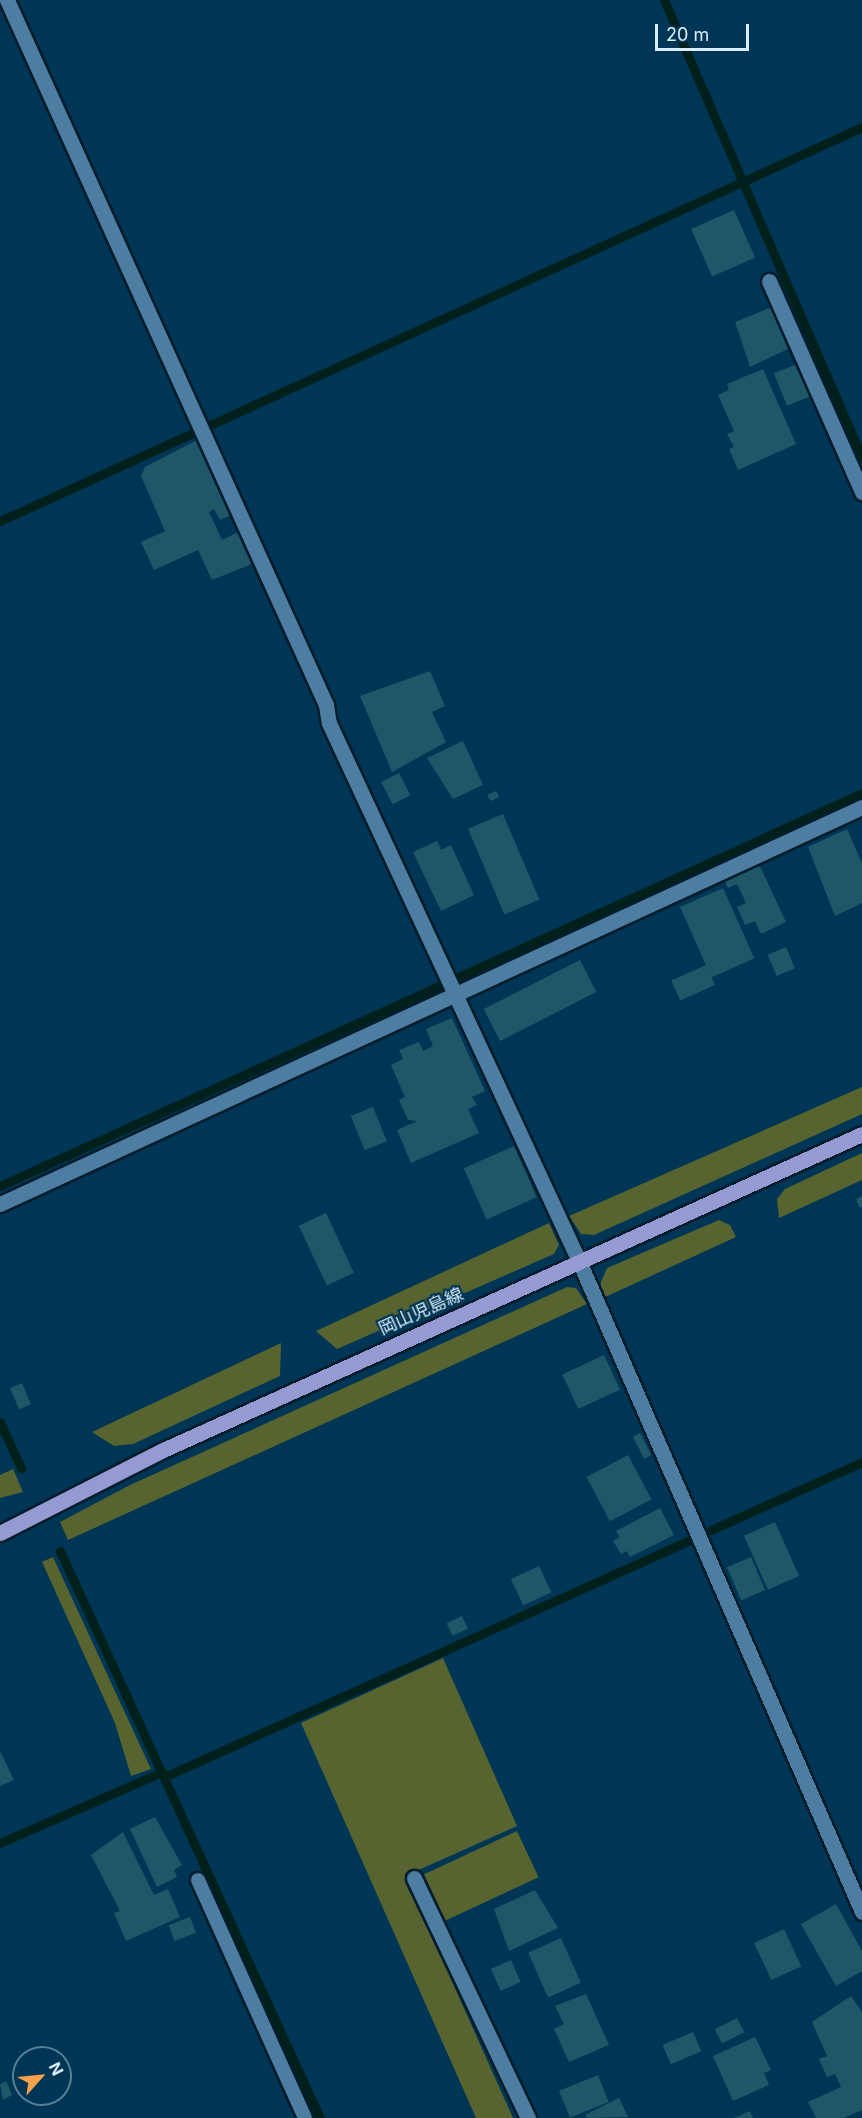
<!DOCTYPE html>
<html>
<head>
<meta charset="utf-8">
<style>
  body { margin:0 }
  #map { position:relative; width:862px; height:2118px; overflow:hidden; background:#003655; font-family:Inter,"Noto Sans JP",sans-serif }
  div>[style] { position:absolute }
  .green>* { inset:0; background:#576430; transform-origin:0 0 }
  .stream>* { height:9px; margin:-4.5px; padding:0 4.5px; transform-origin:4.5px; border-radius:4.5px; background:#00201b }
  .building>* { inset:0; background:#1f5768; transform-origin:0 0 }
  .roads { filter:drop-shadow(2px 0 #031d2d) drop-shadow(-2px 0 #031d2d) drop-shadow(0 2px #031d2d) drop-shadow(0 -2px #031d2d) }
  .service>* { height:14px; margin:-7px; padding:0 7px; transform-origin:7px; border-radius:7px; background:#4d7ea2 }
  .minor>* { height:15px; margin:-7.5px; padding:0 7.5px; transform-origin:7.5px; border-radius:7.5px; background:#4d7ea2 }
  .primary>* { height:15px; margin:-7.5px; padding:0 7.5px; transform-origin:7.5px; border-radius:7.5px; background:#969ad3 }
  span { translate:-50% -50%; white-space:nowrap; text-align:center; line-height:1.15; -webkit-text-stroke:4.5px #003655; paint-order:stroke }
  .street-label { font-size:18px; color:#d8ecfc }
  .north { position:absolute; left:12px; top:2046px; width:60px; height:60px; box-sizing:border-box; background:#003655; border:2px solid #567f98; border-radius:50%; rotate:63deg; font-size:16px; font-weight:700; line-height:24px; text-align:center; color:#d8ecfc }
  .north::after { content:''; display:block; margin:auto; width:21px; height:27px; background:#f9a04d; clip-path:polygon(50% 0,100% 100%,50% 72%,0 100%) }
  .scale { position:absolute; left:655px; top:24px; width:94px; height:27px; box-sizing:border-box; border:3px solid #d8ecfc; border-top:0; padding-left:8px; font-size:18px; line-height:21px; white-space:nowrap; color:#d8ecfc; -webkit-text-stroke:4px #003655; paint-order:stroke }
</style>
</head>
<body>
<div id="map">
  <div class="green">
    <div style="clip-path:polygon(862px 1087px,862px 1114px,594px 1235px,581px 1234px,569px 1216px)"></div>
    <div style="clip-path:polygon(862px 1153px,862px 1180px,779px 1218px,777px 1199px,785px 1189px)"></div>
    <div style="clip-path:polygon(719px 1220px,730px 1225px,736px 1237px,603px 1298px,599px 1287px,607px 1268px)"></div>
    <div style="clip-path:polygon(549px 1223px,559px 1245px,554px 1254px,337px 1349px,316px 1331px)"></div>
    <div style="clip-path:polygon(567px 1287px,576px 1288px,587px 1304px,68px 1540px,60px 1522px,130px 1485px)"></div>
    <div style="clip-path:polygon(281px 1343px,280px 1376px,133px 1444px,114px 1446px,92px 1432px)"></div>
    <div style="clip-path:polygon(13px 1469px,23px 1492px,0 1498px,0 1475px)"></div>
    <div style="clip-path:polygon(53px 1557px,151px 1769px,131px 1776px,115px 1723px,42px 1562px)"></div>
    <div style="clip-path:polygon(443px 1658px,517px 1826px,405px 1876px,513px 2118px,476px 2118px,301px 1723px)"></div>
    <div style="left:517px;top:1831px;width:51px;height:103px;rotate:65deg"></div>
  </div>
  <div class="stream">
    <div style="left:664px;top:0;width:498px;rotate:66.6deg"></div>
    <div style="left:0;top:521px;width:948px;rotate:-24.56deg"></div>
    <div style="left:0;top:1186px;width:947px;rotate:-24.51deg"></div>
    <div style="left:0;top:1422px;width:51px;rotate:65.5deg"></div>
    <div style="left:711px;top:1530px;width:166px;rotate:-24.2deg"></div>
    <div style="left:60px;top:1551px;width:624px;rotate:65.37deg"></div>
    <div style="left:164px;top:1777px;width:575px;rotate:-24.25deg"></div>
    <div style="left:0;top:1843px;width:177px;rotate:-23.7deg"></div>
  </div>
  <div class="building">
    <div style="left:734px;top:210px;width:52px;height:47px;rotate:66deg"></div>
    <div style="clip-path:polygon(772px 307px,790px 348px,750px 367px,735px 322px)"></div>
    <div style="left:797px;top:364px;width:35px;height:25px;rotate:68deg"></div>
    <div style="clip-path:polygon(763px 369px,796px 444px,738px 470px,729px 449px,734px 447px,727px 434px,734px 431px,718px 395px,729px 390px,727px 384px)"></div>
    <div style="clip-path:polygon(197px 440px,231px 515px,220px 520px,214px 509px,209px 512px,222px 540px,238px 532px,252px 564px,212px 580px,198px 550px,154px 570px,141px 542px,165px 531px,141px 476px,145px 467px)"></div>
    <div style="clip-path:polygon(430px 671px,445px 706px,432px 712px,446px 742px,392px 772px,360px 696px)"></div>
    <div style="clip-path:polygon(463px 741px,483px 785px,453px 799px,427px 758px)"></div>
    <div style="left:399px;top:773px;width:25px;height:20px;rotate:63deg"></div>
    <div style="clip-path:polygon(496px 791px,499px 797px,491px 801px,487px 795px)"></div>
    <div style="left:503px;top:814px;width:93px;height:38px;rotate:67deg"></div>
    <div style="clip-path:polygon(847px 829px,862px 863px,862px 903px,835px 916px,808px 847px)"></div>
    <div style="clip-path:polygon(437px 841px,441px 850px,451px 845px,474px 895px,441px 911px,413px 852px)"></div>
    <div style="clip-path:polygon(759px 864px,786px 922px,761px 934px,755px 921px,745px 925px,737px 907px,746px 903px,737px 884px,728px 888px,722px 875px)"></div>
    <div style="left:723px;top:888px;width:77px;height:47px;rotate:66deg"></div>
    <div style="left:786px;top:947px;width:23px;height:20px;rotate:67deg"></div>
    <div style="left:580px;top:960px;width:36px;height:108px;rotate:63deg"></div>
    <div style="left:706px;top:965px;width:22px;height:38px;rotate:66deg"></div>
    <div style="clip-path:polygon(452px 1018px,485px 1091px,472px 1097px,477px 1105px,468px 1109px,479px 1133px,411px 1163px,397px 1130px,417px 1121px,408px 1120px,399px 1100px,405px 1097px,391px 1065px,403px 1059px,399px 1050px,419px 1042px,423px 1051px,433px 1046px,426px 1029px)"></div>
    <div style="left:373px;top:1107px;width:37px;height:24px;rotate:68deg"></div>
    <div style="left:514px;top:1146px;width:56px;height:55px;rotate:66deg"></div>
    <div style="clip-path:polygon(862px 1196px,862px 1207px,860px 1208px,856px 1199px)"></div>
    <div style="left:326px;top:1213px;width:66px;height:30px;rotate:65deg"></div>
    <div style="left:604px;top:1355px;width:38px;height:46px;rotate:65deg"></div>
    <div style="left:22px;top:1383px;width:23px;height:13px;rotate:67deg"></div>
    <div style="left:640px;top:1433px;width:25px;height:8px;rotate:63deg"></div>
    <div style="left:628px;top:1455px;width:50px;height:47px;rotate:62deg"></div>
    <div style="clip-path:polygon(660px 1508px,674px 1535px,630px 1557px,627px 1551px,621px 1554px,613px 1541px,620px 1537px,616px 1531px)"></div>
    <div style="left:775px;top:1522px;width:59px;height:34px;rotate:66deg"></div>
    <div style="left:751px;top:1557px;width:36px;height:26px;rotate:67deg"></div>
    <div style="left:539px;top:1566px;width:29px;height:31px;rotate:65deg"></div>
    <div style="left:462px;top:1616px;width:14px;height:17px;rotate:65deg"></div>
    <div style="clip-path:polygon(0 1751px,14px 1780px,0 1786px)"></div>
    <div style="clip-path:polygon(155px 1817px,182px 1865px,174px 1870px,177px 1877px,157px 1887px,130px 1829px)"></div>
    <div style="clip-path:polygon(123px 1832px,154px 1895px,168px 1889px,180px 1917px,126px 1941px,114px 1913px,120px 1911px,91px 1855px)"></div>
    <div style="clip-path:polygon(535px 1890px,558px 1928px,509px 1951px,494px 1909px)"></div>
    <div style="clip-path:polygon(836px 1904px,862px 1951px,862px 1971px,836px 1986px,801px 1924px)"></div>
    <div style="left:190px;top:1917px;width:17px;height:23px;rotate:69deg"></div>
    <div style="left:784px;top:1929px;width:41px;height:33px;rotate:65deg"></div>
    <div style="left:561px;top:1938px;width:49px;height:36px;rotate:66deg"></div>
    <div style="left:511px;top:1960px;width:24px;height:22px;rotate:66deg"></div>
    <div style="clip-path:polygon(586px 1994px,609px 2045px,569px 2062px,554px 2029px,564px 2024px,555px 2006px)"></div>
    <div style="clip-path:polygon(851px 1996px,862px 2012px,862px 2110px,844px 2118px,816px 2118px,808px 2102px,841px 2087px,835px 2074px,827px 2077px,819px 2059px,827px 2056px,812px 2022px)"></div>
    <div style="left:737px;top:2018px;width:16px;height:25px;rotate:63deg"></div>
    <div style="left:693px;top:2032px;width:21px;height:33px;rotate:67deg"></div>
    <div style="clip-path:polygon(755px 2037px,771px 2070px,764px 2073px,769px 2085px,733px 2101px,713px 2056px)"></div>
    <div style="left:598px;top:2075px;width:29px;height:42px;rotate:68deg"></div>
    <div style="clip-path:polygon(6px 2081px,12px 2095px,3px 2100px,0 2084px)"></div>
    <div style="clip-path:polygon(619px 2098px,628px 2117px,587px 2118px,585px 2115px)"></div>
    <div style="clip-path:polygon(750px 2111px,753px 2118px,734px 2118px)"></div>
  </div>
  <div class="roads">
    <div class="service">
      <div style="left:198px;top:1880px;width:261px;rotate:65.8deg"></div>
    </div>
    <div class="minor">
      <div style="left:7px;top:0;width:774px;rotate:65.65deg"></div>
      <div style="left:326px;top:705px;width:18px;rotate:81deg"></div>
      <div style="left:329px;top:723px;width:593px;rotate:65.08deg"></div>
      <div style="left:579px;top:1261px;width:710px;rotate:66.5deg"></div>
      <div style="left:769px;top:281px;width:231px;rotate:66.2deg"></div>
      <div style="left:0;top:1204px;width:949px;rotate:-24.73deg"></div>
      <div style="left:414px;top:1878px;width:266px;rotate:64.6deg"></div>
    </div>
    <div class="primary">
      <div style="left:0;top:1533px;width:183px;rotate:-27deg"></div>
      <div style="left:163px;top:1450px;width:767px;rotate:-24.33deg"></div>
    </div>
  </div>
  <div class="street-label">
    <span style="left:421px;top:1312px;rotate:-24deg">岡山児島線</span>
  </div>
  <div class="north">N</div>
  <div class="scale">20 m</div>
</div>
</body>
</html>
